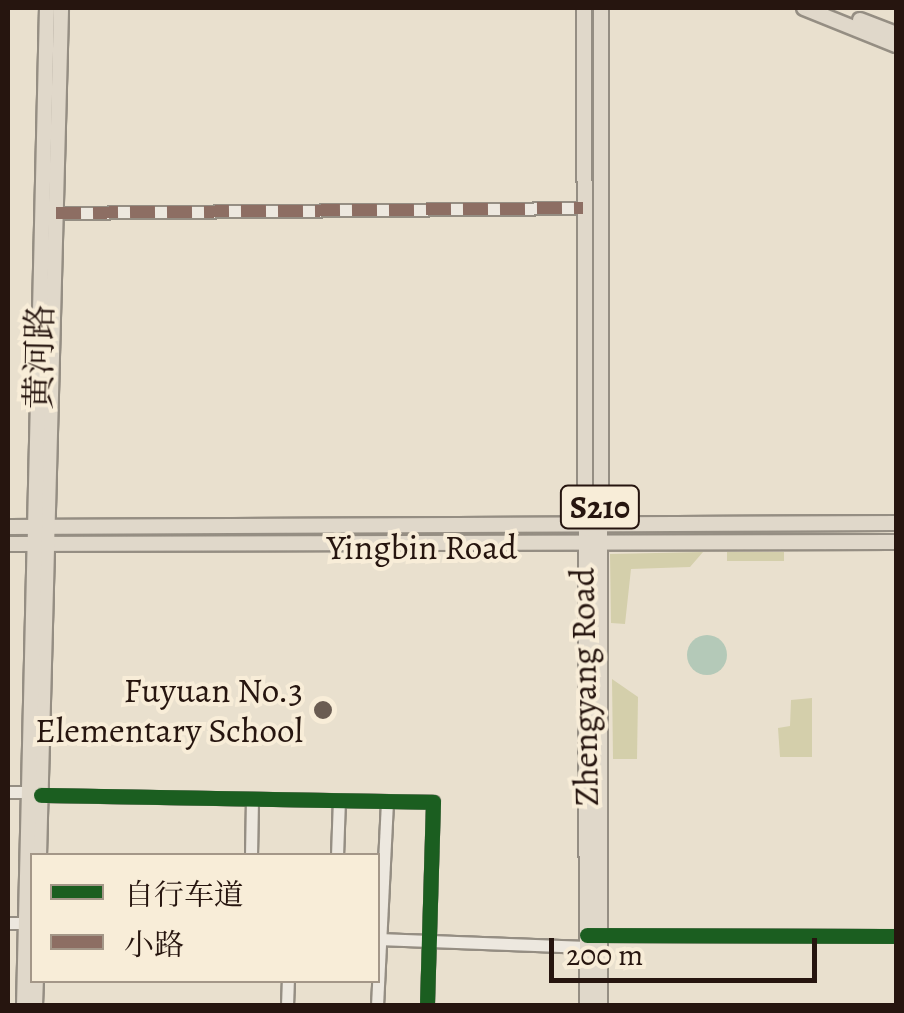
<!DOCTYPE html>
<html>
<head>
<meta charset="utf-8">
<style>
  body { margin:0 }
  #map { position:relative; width:904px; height:1013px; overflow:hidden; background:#e9e0ce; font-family:Alegreya,"Noto Serif SC",serif }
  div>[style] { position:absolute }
  .green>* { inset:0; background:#d4cfab; transform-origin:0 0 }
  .water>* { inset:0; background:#b4c9b8 }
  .round { border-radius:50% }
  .roads { filter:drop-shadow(2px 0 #958e83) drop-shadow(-2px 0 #958e83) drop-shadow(0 2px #958e83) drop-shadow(0 -2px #958e83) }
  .minor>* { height:11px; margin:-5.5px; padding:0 5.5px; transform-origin:5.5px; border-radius:5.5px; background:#ede8df }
  .major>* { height:14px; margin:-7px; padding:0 7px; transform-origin:7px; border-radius:7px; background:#e0d8ca }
  .quiet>* { height:12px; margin-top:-6px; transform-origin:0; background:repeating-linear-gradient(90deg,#8d6e63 0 25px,transparent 0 37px) }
  .cycleway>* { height:15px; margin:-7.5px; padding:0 7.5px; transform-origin:7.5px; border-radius:7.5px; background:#1b5e20 }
  .dots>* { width:28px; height:28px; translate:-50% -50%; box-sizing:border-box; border:5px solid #f8edd8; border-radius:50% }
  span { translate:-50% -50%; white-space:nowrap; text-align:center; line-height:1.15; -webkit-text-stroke:8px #f8edd8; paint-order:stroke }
  .shield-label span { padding:2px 8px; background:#f8edd8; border:2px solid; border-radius:8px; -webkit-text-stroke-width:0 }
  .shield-label { font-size:32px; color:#26150f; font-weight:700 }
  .street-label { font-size:35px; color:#26150f }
  .poi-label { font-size:35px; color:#26150f }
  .right { translate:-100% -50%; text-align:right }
  .frame { position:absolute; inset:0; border:10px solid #26150f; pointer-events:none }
  .legend { position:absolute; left:30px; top:853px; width:350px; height:130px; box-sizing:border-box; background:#f8edd8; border:2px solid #a49788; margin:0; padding:12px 18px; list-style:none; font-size:30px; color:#26150f }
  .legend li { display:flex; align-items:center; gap:20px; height:50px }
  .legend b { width:50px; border:2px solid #a49788 }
  .scale { position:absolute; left:549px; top:938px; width:268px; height:45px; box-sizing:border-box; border:5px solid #26150f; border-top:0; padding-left:12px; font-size:30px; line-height:35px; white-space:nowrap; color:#26150f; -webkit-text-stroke:8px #f8edd8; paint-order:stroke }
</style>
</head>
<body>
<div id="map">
  <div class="green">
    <div style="clip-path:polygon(703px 552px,690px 567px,631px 569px,625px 624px,611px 623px,610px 554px)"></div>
    <div style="left:727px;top:552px;width:57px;height:9px"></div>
    <div style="clip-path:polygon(612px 679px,638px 697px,637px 759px,613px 759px)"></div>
    <div style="clip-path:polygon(812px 698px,812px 757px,780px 757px,778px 728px,790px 726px,791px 700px)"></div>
  </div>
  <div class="water">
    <div class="round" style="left:687px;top:635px;width:40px;height:40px"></div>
  </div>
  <div class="roads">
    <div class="minor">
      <div style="left:56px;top:213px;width:527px;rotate:-0.54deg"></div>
      <div style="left:8px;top:792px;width:21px"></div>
      <div style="left:41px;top:795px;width:392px;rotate:1deg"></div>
      <div style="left:433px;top:802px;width:204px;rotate:91.7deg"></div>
      <div style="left:251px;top:856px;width:57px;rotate:-89deg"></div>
      <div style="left:337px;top:856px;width:56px;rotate:-88deg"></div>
      <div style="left:8px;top:923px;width:24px"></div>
      <div style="left:596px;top:935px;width:300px;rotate:0.2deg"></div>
      <div style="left:378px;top:939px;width:209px;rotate:2.2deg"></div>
      <div style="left:287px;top:1006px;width:26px;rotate:-88deg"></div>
      <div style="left:377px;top:1006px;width:205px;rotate:-87.2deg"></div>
    </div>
    <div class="major">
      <div style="left:584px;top:8px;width:998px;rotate:89.83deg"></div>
      <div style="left:804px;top:8px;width:99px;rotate:21.9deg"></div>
      <div style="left:860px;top:20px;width:39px;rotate:21deg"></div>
      <div style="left:8px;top:527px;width:888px;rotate:-0.26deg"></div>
      <div style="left:8px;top:544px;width:888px;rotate:-0.13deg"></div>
      <div style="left:39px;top:856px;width:848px;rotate:-88.51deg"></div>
      <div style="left:24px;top:1006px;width:998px;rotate:-88.68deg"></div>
      <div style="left:35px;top:1006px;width:26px;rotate:-88deg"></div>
      <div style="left:600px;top:1006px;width:998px;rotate:-89.94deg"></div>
    </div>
  </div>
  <div class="quiet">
    <div style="left:56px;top:213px;width:527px;rotate:-0.54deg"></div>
  </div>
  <div class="cycleway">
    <div style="left:41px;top:795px;width:392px;rotate:1deg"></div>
    <div style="left:433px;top:802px;width:204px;rotate:91.7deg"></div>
    <div style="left:587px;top:935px;width:309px;rotate:0.2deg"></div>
  </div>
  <div class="dots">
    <div style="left:323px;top:710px;background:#6a5c52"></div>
  </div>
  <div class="shield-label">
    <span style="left:600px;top:507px">S210</span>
  </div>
  <div class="street-label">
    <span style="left:39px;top:357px;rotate:-89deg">黄河路</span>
    <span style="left:422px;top:547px">Yingbin Road</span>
    <span style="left:584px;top:687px;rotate:-91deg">Zhengyang Road</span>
  </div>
  <div class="poi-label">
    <span class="right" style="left:303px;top:710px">Fuyuan No.3<br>Elementary School</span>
  </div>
  <div class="frame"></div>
  <ul class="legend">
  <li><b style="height:12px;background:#1b5e20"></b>自行车道</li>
  <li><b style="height:12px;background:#8d6e63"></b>小路</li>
  </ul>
  <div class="scale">200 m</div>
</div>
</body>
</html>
